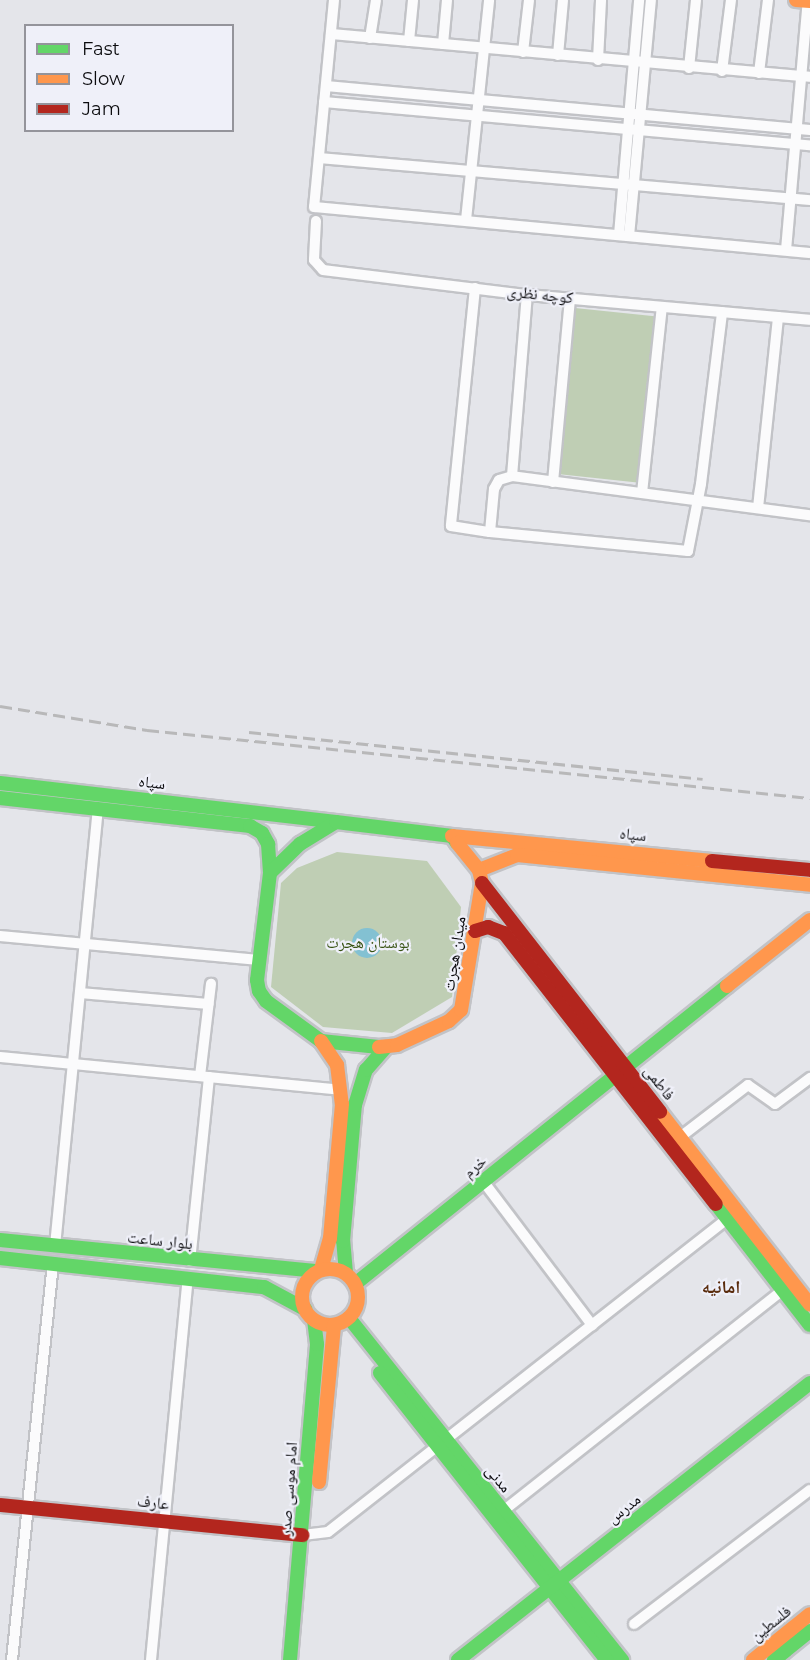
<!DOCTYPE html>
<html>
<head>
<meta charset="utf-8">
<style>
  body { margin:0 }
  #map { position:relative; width:810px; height:1660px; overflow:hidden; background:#e4e5ea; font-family:Montserrat,"Noto Naskh Arabic",sans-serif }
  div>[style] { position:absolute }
  .green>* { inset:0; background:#bfceb4; transform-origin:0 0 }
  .water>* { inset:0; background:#83c1d2 }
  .round { border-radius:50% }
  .roads { filter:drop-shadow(2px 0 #c2c3c7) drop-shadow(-2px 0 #c2c3c7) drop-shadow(0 2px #c2c3c7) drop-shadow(0 -2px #c2c3c7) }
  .street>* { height:10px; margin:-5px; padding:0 5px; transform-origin:5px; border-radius:5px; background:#fbfbfc }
  .fast>* { height:14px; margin:-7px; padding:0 7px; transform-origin:7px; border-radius:7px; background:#63d668 }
  .slow>* { height:14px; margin:-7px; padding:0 7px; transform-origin:7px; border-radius:7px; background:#ff974d }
  .slow>.ring { margin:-7px; padding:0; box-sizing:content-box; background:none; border:14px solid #ff974d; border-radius:50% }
  .jam>* { height:14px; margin:-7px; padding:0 7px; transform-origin:7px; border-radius:7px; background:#b3261e }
  .rail>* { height:3px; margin-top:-1.5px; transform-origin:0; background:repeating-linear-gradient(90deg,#b8b8b9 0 12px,transparent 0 18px) }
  span { translate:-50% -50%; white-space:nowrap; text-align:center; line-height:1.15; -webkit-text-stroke:4.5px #eff0f9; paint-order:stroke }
  .street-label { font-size:16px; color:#0b0b0e }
  .park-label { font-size:16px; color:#385313 }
  .neighbourhood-label { font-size:18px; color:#5a2c0d; font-weight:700 }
  .legend { position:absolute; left:24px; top:24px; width:210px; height:108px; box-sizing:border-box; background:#eff0f9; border:2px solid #94949b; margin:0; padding:8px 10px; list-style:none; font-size:18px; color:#0b0b0e }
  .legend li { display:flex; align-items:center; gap:12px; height:30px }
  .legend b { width:30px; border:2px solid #94949b }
</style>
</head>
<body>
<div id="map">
  <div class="green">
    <div style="left:575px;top:308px;width:80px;height:167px;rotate:6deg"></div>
    <div style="clip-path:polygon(337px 852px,427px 861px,461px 907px,452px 997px,392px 1033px,323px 1027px,271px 987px,281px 883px,297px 868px)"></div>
  </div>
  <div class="water">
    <div class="round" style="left:352px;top:928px;width:30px;height:30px"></div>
  </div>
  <div class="roads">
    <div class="street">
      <div style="left:334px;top:0;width:208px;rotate:95.5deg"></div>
      <div style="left:314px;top:207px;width:498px;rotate:5.3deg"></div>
      <div style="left:331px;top:34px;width:481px;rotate:5.1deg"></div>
      <div style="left:370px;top:38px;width:38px;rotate:-81deg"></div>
      <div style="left:409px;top:41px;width:41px;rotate:-84.4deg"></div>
      <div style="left:443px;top:44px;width:44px;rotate:-84.8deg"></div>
      <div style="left:523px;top:52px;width:52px;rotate:-83.4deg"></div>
      <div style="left:558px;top:55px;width:55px;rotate:-84.8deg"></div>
      <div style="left:598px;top:60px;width:60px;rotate:-87.1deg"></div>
      <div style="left:689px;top:68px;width:68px;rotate:-84.1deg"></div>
      <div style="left:722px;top:71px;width:72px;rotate:-82.8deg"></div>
      <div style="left:759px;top:73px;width:74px;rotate:-83deg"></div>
      <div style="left:326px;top:86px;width:486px;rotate:5.2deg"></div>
      <div style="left:324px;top:102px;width:488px;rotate:5.1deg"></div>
      <div style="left:319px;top:158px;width:493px;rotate:4.9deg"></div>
      <div style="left:466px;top:220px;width:221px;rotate:-84deg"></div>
      <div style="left:316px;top:221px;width:39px;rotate:93deg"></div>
      <div style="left:314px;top:260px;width:13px;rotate:48deg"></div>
      <div style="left:323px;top:270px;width:206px;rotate:7deg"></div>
      <div style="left:527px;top:295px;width:284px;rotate:5deg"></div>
      <div style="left:619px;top:235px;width:236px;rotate:-85.1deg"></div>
      <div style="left:629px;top:236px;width:237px;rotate:-84.7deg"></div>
      <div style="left:786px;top:250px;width:250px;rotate:-85deg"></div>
      <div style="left:475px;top:288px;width:239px;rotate:95.8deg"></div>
      <div style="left:451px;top:526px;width:39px;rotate:9deg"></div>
      <div style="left:490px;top:532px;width:199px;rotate:5.5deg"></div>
      <div style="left:688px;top:551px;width:68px;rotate:-79deg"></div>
      <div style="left:701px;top:484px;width:173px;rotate:-83deg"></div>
      <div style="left:512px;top:476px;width:182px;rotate:-85.3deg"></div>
      <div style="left:553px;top:482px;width:185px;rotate:-84.7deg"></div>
      <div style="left:642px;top:493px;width:187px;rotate:-83.9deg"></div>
      <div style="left:758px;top:508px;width:192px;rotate:-84deg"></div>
      <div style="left:490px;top:532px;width:43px;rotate:-84.7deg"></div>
      <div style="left:494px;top:489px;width:10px;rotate:-61deg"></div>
      <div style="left:499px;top:480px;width:14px;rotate:-17deg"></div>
      <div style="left:512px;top:476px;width:301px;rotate:7.5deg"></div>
      <div style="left:0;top:936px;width:260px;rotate:5.3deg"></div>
      <div style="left:80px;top:993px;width:129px;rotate:4.9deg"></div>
      <div style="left:0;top:1057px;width:342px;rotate:5.5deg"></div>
      <div style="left:200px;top:1076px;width:93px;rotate:-83.2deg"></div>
      <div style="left:675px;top:1141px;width:92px;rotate:-37.5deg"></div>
      <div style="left:748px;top:1085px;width:33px;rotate:35deg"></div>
      <div style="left:775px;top:1104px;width:44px;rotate:-36.6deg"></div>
      <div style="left:483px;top:1181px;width:181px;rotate:52.9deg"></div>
      <div style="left:55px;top:1246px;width:439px;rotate:-84.4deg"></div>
      <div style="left:190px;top:1261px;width:185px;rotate:-84.1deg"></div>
      <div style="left:503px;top:1511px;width:357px;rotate:-38.3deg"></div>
      <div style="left:303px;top:1535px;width:25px;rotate:-7deg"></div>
      <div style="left:328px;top:1532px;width:514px;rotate:-38.12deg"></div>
      <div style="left:634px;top:1624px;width:221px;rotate:-37.3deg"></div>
      <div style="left:12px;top:1660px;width:398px;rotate:-84.1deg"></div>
      <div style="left:151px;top:1660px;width:384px;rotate:-84.5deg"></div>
    </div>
    <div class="fast">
      <div style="left:0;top:783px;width:338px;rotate:6.6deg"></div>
      <div style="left:0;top:798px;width:252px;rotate:6.4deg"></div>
      <div style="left:250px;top:826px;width:14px;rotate:30deg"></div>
      <div style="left:262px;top:833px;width:13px;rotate:61deg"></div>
      <div style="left:268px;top:844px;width:29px;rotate:86deg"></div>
      <div style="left:270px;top:873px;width:108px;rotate:96.9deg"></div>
      <div style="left:257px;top:980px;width:11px;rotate:80deg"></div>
      <div style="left:259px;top:991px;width:12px;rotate:55deg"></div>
      <div style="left:266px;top:1001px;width:68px;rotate:36deg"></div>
      <div style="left:321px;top:1041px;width:58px;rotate:5.9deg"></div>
      <div style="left:270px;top:873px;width:42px;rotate:-44deg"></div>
      <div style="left:300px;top:844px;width:42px;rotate:-31.4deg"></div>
      <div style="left:336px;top:822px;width:117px;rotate:6.9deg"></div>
      <div style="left:452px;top:836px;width:9px;rotate:54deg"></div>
      <div style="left:716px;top:1204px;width:153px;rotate:52.2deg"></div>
      <div style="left:0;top:1240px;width:319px;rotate:5.6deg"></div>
      <div style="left:0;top:1258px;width:266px;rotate:6.3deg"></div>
      <div style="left:264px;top:1287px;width:47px;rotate:28.2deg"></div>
      <div style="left:346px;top:1273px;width:32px;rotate:-95deg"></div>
      <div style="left:343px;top:1241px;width:137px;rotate:-85deg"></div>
      <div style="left:355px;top:1105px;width:37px;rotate:-73deg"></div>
      <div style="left:366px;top:1070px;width:29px;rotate:-49deg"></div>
      <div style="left:355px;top:1284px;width:477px;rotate:-38.7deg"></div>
      <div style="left:349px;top:1318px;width:438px;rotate:51.4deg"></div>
      <div style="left:380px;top:1373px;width:366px;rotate:51.7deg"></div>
      <div style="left:290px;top:1660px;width:317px;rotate:-85.1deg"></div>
      <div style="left:317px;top:1344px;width:23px;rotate:-97deg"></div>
      <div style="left:458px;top:1660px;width:448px;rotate:-38.2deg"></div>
      <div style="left:774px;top:1660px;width:46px;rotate:-38.9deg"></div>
    </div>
    <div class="slow">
      <div style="left:796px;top:0;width:14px;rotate:4deg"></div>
      <div style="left:452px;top:836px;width:261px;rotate:5.5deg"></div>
      <div style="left:479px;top:870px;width:41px;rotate:-21.5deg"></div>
      <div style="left:517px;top:855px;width:295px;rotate:5.8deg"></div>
      <div style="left:727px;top:986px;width:106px;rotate:-38.5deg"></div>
      <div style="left:321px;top:1041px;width:29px;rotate:56deg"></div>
      <div style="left:337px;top:1065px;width:39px;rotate:83deg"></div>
      <div style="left:342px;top:1104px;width:135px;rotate:95.1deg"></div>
      <div style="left:330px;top:1238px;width:33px;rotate:106deg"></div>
      <div style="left:379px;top:1047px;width:18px;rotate:-6deg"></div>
      <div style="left:397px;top:1045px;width:57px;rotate:-24.8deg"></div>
      <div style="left:449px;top:1021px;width:16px;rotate:-43deg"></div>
      <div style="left:461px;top:1010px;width:129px;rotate:-80.6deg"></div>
      <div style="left:482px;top:883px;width:13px;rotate:-103deg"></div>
      <div style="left:479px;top:870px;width:35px;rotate:-129deg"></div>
      <div style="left:660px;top:1112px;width:244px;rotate:52.1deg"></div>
      <div class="ring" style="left:302px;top:1269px;width:42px;height:42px"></div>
      <div style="left:319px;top:1482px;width:158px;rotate:-84.5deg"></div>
      <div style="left:753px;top:1660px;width:73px;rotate:-38.9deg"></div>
    </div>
    <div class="jam">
      <div style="left:712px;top:861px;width:98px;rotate:5.2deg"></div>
      <div style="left:482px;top:883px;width:290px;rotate:52.1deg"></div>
      <div style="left:475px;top:931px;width:14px;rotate:-17deg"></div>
      <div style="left:488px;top:927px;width:17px;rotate:21deg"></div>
      <div style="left:504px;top:933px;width:344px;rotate:52deg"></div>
      <div style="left:0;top:1505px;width:304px;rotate:5.7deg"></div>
    </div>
  </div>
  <div class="rail">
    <div style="left:0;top:706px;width:149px;rotate:9.3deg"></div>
    <div style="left:147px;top:730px;width:666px;rotate:5.86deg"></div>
    <div style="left:249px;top:732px;width:456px;rotate:5.9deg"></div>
  </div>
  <div class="street-label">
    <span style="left:540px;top:295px;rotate:6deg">کوچه نظری</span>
    <span style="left:152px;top:783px;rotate:7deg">سپاه</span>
    <span style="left:633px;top:835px;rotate:6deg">سپاه</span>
    <span style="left:455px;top:954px;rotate:-81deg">میدان هجرت</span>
    <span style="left:659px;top:1083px;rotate:52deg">فاطمی</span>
    <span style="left:475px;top:1167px;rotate:-39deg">خرم</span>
    <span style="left:160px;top:1241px;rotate:6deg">بلوار ساعت</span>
    <span style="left:498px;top:1479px;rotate:51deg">مدنی</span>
    <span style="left:289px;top:1489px;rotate:-86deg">امام موسی صدر</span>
    <span style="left:153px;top:1503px;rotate:6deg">عارف</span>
    <span style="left:624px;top:1509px;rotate:-38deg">مدرس</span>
    <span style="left:771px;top:1624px;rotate:-39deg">فلسطین</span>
  </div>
  <div class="park-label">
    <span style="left:368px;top:943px">بوستان هجرت</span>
  </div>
  <div class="neighbourhood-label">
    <span style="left:721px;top:1287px">امانیه</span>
  </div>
  <ul class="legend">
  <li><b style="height:8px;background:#63d668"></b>Fast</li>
  <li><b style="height:8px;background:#ff974d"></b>Slow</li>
  <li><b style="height:8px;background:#b3261e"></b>Jam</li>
  </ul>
</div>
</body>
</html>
